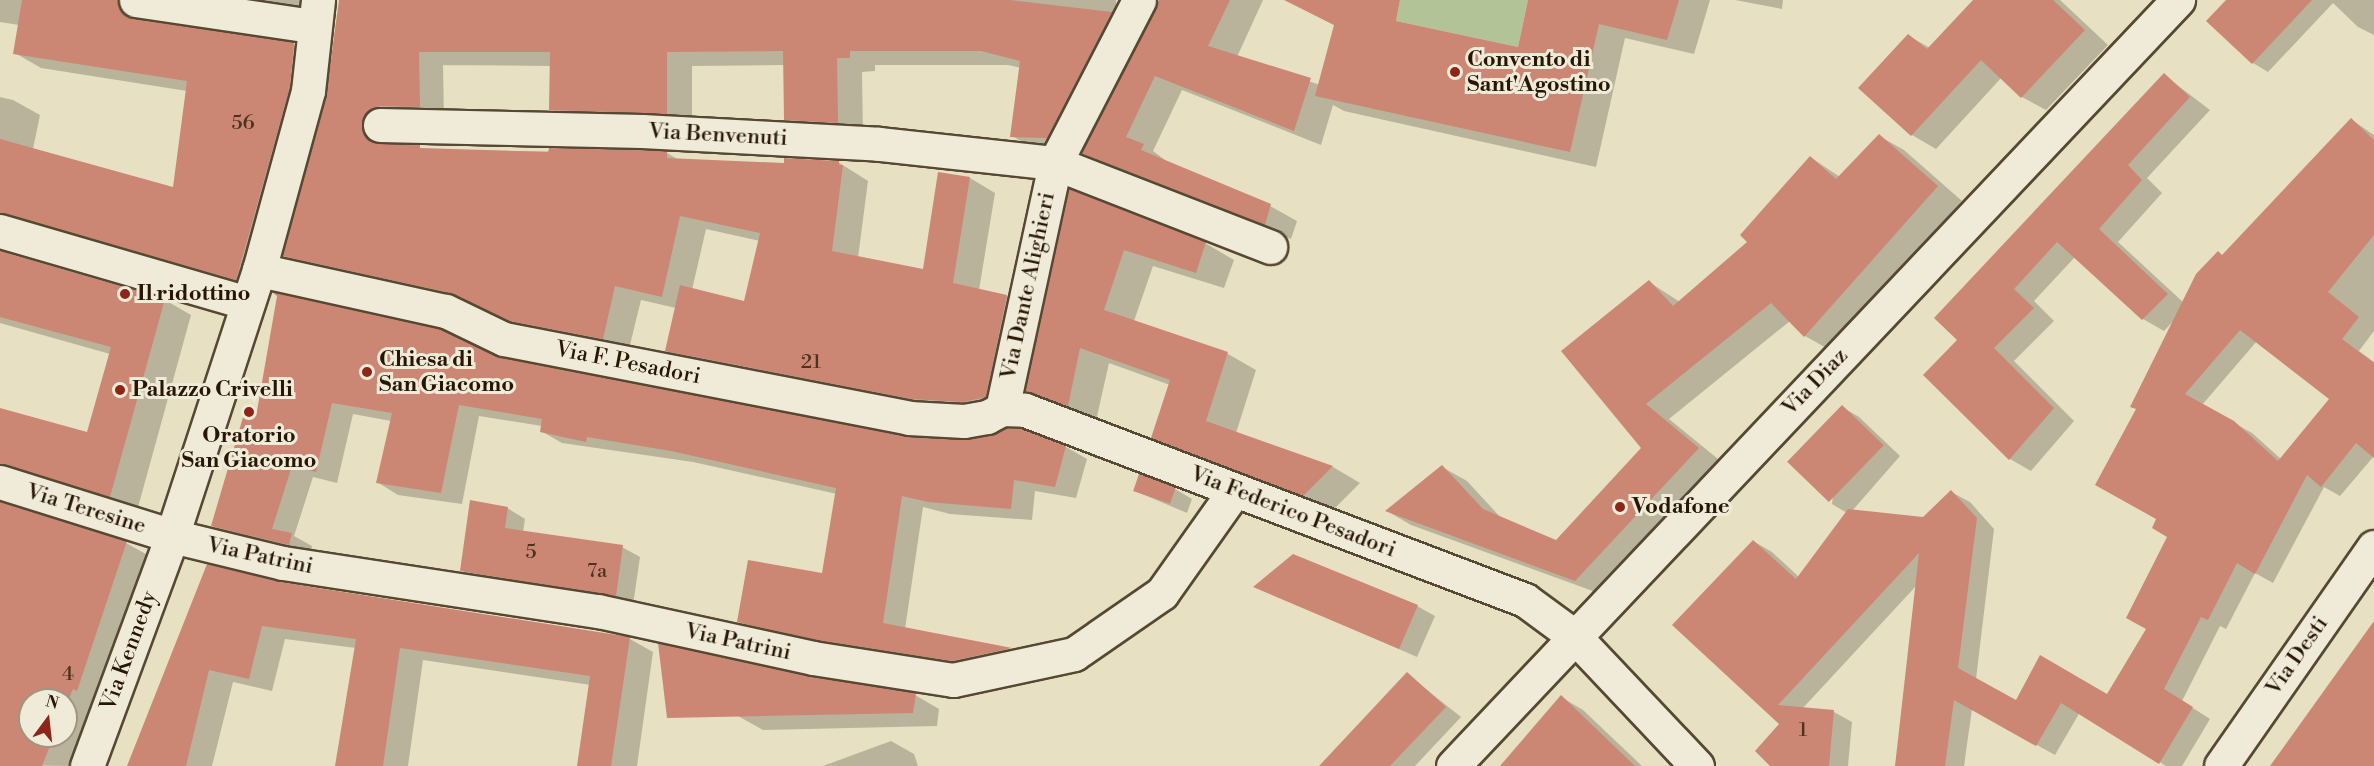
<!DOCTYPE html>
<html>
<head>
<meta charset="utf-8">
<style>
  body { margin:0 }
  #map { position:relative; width:2374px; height:766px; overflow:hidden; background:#e8e0c3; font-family:"Libre Bodoni",serif }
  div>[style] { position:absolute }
  .green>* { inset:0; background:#b2c397 }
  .shadow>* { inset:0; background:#0003 }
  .building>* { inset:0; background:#cb8674; transform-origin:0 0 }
  .roads { filter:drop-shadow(2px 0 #564832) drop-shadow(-2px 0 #564832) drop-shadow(0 2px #564832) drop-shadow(0 -2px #564832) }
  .street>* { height:33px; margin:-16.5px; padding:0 16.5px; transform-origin:16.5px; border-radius:16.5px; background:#f0ebd8 }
  .dots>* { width:16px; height:16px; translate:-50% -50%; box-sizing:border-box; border:3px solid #f0ebd8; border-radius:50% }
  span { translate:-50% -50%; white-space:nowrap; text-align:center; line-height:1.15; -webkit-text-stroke:6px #f0ebd8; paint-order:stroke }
  .number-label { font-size:20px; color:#4f321e }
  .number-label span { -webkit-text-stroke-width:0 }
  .poi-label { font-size:22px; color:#261602; font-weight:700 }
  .left { translate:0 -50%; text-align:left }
  .street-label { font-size:22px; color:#261602 }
  .north { position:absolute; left:18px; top:688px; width:60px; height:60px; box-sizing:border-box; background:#f0ebd8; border:2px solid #9f9682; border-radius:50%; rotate:15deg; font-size:16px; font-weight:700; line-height:24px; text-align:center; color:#261602 }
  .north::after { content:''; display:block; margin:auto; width:21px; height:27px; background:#8f2418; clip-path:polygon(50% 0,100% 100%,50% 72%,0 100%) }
</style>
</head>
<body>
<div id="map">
  <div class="green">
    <div style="clip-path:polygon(1400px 0,1528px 0,1518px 47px,1396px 21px)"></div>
  </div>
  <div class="shadow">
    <div style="clip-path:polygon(evenodd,0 0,153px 0,144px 12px,145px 22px,294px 44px,321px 59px,263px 294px,8px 241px,11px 255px,165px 300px,191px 315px,137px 511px,8px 493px,11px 507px,126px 543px,153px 558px,74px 766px,0 765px,0 410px,88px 434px,110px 354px,0 323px,0 97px,13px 100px,40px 115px,33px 149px,175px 189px,187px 91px,41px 68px,15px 53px,19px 25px,0 22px,0 0,30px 700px,66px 700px,66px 736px,30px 736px,30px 700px)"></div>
    <div style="clip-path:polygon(194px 0,305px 0,302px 16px)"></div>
    <div style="clip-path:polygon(evenodd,353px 0,1116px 0,1117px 16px,1072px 152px,1037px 150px,1012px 136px,1021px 68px,1008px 65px,875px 65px,875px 71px,862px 72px,863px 137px,811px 134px,785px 119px,785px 65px,692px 66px,692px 127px,576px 124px,551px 109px,551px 66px,443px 65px,444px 121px,386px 139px,389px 144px,427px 150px,667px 153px,679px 160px,786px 165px,838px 162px,868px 181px,858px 258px,924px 271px,970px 178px,995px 193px,979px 290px,1007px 296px,1032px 311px,989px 416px,692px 365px,666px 351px,676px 308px,641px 300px,628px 353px,537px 335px,477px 306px,309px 270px,284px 255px,353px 0,706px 229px,760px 241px,745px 303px,692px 290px,706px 229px)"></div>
    <div style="clip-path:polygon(1161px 0,1263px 0,1237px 57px,1320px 85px,1336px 26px,1286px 0,1346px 0,1393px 22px,1520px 49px,1529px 0,1710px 0,1694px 54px,1625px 38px,1596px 167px,1344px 111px,1333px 105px,1321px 145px,1182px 90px,1153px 151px,1169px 163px,1270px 206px,1297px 221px,1291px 239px,1110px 168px,1083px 153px)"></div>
    <div style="clip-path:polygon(1735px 0,1783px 0,1782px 9px)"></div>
    <div style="clip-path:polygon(1975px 0,2060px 0,2108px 45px,2046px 110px,2022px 97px,2002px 77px,1936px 149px,1912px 135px,1909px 36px,1930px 48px)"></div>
    <div style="clip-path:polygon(2228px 0,2374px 0,2374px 35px,2358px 27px,2333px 3px,2268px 72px,2253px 63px,2208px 21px)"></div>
    <div style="clip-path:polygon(evenodd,2164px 75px,2210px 110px,2147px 178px,2162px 193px,2118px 242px,2184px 303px,2352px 120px,2374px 135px,2374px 331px,2359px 351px,2374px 362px,2374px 456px,2340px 496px,2324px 487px,2273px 583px,2255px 573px,2226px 629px,2220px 626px,2182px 701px,2210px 719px,2182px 766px,2166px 766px,2080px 712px,2055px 755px,1972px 709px,1964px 766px,1896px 766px,1917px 585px,1802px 709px,1834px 712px,1852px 722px,1848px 766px,1772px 766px,1781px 724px,1674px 625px,1753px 541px,1772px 552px,1799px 577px,1847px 513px,1832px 504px,1842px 407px,1859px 417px,1900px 456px,1852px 511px,1924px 519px,1951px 492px,1970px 502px,1994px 529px,1976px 679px,2016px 702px,2108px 696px,2148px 629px,2169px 537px,2158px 519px,2138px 409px,2174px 320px,2164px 331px,2143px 319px,2075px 257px,2034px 301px,2054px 321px,2014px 361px,2074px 421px,2031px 471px,2010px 459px,1925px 375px,1959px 340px,2164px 75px,2257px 341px,2331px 398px,2281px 459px,2252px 433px,2202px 405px,2257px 341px)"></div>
    <div style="clip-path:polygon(1879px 136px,1904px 150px,1962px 201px,1830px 350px,1805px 336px,1790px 321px,1669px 419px,1723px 463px,1601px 594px,1411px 525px,1387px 511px,1442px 467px,1467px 481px,1502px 519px,1556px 542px,1643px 448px,1649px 282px,1680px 302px,1750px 242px,1810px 157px,1840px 177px)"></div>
    <div style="clip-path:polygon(1070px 191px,1205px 243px,1234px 260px,1224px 288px,1153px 266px,1134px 321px,1228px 354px,1256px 370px,1236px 433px,1333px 467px,1360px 483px,1332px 511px,1181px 454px,1153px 437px,1170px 385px,1109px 363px,1096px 421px,1055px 407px,1027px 390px)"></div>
    <div style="clip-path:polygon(500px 359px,905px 438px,967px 441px,1021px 430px,1066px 447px,1087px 459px,1076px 498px,1035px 491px,1032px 520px,950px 514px,923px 507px,905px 629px,1011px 650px,1030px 660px,975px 672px,760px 634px,739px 621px,823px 574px,837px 494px,693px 462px,562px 443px,541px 431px,542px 426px,479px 416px,462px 504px,398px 495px,377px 482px,391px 421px,353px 414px,337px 483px,313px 477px,294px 536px,312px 546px,310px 556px,234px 538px,213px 526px,258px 413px)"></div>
    <div style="clip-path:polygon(1175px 489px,1192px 499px,1187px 513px,1135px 491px)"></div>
    <div style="clip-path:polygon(507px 508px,525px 519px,523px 532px,622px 547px,640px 557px,633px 605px,479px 580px,462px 570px)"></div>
    <div style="clip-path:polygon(280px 583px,630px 639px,653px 652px,637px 766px,578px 766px,591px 685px,423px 660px,408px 766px,337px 766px,356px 648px,285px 639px,272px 691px,233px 682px,212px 766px,128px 766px)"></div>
    <div style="clip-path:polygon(1256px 586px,1417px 606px,1435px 616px,1417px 657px)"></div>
    <div style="clip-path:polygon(719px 658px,915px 695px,939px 709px,937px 726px,763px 730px,738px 716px)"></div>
    <div style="clip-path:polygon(1407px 674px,1461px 717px,1415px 766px,1321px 766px)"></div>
    <div style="clip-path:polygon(1561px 697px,1583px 710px,1642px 766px,1502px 766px)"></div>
    <div style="clip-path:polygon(891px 741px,914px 754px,918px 766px,823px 766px)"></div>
  </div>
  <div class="building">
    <div style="clip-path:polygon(22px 0,118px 0,124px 14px,133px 19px,294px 42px,290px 87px,236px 280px,0 213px,0 139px,173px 187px,187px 81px,13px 54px)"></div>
    <div style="clip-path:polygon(339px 0,1010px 0,1112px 12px,1047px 138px,1010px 137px,1020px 61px,981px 51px,850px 51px,850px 58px,837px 58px,838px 123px,784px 120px,783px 51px,667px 52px,667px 114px,549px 110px,550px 52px,419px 52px,420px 107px,380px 106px,364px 116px,363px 133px,371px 141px,420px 145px,420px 148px,548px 152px,549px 148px,641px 150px,667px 151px,667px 158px,784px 163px,784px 158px,839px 161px,839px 165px,843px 165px,832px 251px,923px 269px,938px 172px,970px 177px,953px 283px,1007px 295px,986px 397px,963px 402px,911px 399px,665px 351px,680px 285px,744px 301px,760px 233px,680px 216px,662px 297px,615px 286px,603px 339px,510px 321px,450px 293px,282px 256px,326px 96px)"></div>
    <div style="clip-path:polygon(1159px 0,1230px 0,1208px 46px,1311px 78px,1294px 131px,1155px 76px,1126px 137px,1144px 144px,1141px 150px,1271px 204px,1265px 225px,1081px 153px)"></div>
    <div style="clip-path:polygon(1284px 0,1400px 0,1396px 21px,1518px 47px,1528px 0,1679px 0,1667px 40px,1599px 24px,1570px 152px,1315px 96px,1334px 25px)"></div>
    <div style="clip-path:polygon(1973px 0,2053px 0,2085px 30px,2021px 98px,1981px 60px,1911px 136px,1858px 88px,1908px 34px,1927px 49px)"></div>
    <div style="clip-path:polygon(2226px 0,2312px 0,2252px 64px,2206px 21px)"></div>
    <div style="clip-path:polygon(2164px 73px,2190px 97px,2128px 165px,2142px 180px,2099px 229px,2168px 294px,2142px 320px,2057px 242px,2014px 289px,2034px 308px,1994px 348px,2054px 408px,2009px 460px,1923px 375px,1957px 340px,1934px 318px)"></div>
    <div style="clip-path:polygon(evenodd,2351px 118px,2374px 140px,2374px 235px,2328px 292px,2359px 317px,2342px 339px,2374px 363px,2374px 458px,2356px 443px,2321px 487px,2307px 475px,2255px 574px,2237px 563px,2208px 620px,2201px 617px,2164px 689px,2193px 707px,2159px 764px,2061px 703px,2036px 746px,1954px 700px,1945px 766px,1895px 766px,1919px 553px,1778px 705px,1834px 710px,1829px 766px,1770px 766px,1755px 751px,1779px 724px,1672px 625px,1753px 540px,1796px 579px,1848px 509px,1923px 517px,1951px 490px,1977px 518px,1958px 668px,2016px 700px,2040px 655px,2107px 694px,2146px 629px,2126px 618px,2167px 537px,2152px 528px,2156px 519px,2095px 485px,2136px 409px,2130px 407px,2196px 274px,2218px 251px,2222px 255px,2351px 118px,2240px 330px,2329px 399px,2278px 461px,2234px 421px,2185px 394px,2240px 330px)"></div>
    <div style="clip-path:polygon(1879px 134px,1938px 186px,1804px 337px,1771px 303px,1646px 404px,1699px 448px,1575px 581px,1385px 511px,1442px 465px,1483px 509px,1556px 540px,1641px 448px,1561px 351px,1649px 280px,1673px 306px,1747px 242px,1740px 235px,1810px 156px,1836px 179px)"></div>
    <div style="clip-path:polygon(1069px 189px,1206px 242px,1196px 273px,1124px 250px,1104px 310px,1228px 352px,1206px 421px,1333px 466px,1303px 496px,1151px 438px,1170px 380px,1080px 348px,1068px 406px,1025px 391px)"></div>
    <div style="clip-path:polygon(0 251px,165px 299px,110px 497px,0 464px,0 408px,87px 432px,111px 347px,0 317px)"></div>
    <div style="clip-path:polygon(272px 292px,440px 329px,500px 357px,905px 436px,967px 440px,1006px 428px,1021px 429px,1066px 446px,1055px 487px,1014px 480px,1011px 509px,928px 502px,902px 496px,883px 623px,1012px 648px,952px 661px,816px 640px,737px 622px,748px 560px,822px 573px,836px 488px,671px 451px,587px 437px,586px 442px,540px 432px,542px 419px,459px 405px,441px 493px,376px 483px,392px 413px,332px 403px,316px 472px,292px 466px,272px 529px,292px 533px,289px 545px,211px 526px,246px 407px,257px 411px,277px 296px)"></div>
    <div style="left:1842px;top:405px;width:58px;height:79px;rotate:44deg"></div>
    <div style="left:1139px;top:474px;width:39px;height:18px;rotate:19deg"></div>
    <div style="clip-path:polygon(470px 500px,508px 507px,505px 528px,623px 545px,616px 596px,460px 571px)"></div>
    <div style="clip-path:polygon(0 502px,127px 541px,77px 691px,73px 689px,66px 706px,66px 700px,30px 700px,30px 736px,54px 736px,42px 766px,0 766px)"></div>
    <div style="clip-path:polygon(1293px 554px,1418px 605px,1399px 649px,1253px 587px)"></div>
    <div style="clip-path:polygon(207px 564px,280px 582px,630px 637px,611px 766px,577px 766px,590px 676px,400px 648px,383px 766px,335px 766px,356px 639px,262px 626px,249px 679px,209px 670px,186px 766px,127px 766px)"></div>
    <div style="clip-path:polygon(2374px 621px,2374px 766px,2270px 766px)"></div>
    <div style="clip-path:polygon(658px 643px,809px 676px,916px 693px,913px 713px,667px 718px)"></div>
    <div style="clip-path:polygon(1407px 672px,1446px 707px,1390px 766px,1319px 766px)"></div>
    <div style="clip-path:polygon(1561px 695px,1635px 766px,1500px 766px)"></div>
  </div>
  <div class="roads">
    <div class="street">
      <div style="left:136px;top:0;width:179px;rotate:8.4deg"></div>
      <div style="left:380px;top:125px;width:262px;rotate:1.3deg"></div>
      <div style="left:642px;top:131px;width:237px;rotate:3.1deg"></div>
      <div style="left:879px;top:144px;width:177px;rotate:6.2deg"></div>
      <div style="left:1055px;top:163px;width:231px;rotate:21.3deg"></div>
      <div style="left:0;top:231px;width:258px;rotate:16.2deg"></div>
      <div style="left:259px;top:270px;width:191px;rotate:12.4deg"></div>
      <div style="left:446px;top:311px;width:64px;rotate:25.8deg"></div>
      <div style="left:504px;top:339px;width:413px;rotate:11deg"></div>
      <div style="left:909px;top:418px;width:55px;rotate:3.1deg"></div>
      <div style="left:964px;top:421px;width:23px;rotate:-10deg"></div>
      <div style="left:987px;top:417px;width:17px;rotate:-28deg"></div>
      <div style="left:1002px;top:409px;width:23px;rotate:2deg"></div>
      <div style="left:1025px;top:410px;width:535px;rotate:20.81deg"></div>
      <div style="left:1525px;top:600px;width:61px;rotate:36.3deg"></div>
      <div style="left:1574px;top:636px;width:179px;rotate:46.6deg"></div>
      <div style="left:1002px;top:409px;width:252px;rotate:-77.8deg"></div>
      <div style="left:1055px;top:163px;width:183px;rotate:-62.7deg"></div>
      <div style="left:0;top:482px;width:180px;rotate:17.4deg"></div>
      <div style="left:172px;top:536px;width:114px;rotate:13.7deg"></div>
      <div style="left:283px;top:563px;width:319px;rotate:8.7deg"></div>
      <div style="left:598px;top:611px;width:220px;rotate:12.3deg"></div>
      <div style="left:813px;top:658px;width:142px;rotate:8.9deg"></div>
      <div style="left:953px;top:680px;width:124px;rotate:-12.1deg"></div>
      <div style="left:1074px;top:654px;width:107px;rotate:-34.7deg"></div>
      <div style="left:1162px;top:593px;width:126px;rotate:-54.7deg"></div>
      <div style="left:87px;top:766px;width:245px;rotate:-69.7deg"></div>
      <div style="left:172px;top:536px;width:280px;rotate:-71.9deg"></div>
      <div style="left:259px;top:270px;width:186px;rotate:-74.7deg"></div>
      <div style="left:308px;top:91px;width:92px;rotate:-83.7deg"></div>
      <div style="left:1453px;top:766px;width:1055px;rotate:-46.58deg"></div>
      <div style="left:2221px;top:766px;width:267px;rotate:-55.1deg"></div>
    </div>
  </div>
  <div class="dots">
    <div style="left:1455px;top:72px;background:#8f2418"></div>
    <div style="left:125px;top:294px;background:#8f2418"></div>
    <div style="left:367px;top:372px;background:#8f2418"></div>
    <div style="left:120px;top:390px;background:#8f2418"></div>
    <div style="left:249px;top:412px;background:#8f2418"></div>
    <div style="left:1620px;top:507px;background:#8f2418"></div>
  </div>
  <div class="number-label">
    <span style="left:243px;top:123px">56</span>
    <span style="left:811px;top:362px">21</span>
    <span style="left:531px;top:552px">5</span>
    <span style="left:597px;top:571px">7a</span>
    <span style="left:68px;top:674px">4</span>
    <span style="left:1803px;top:730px">1</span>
  </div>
  <div class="poi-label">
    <span class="left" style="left:1467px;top:72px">Convento di<br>Sant'Agostino</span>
    <span class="left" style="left:137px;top:294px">Il ridottino</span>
    <span class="left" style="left:379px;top:372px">Chiesa di<br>San Giacomo</span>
    <span class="left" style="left:132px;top:390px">Palazzo Crivelli</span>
    <span style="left:249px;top:448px">Oratorio<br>San Giacomo</span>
    <span class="left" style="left:1632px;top:507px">Vodafone</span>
  </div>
  <div class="street-label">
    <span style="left:718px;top:135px;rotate:3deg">Via Benvenuti</span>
    <span style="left:1028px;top:286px;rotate:-78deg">Via Dante Alighieri</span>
    <span style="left:628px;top:363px;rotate:11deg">Via F. Pesadori</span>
    <span style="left:1815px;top:382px;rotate:-46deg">Via Diaz</span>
    <span style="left:86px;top:509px;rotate:17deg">Via Teresine</span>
    <span style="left:1293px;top:512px;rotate:21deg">Via Federico Pesadori</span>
    <span style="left:260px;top:556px;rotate:12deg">Via Patrini</span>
    <span style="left:738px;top:642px;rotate:12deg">Via Patrini</span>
    <span style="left:129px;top:651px;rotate:-70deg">Via Kennedy</span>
    <span style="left:2297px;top:656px;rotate:-55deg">Via Desti</span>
  </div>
  <div class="north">N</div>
</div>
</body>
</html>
